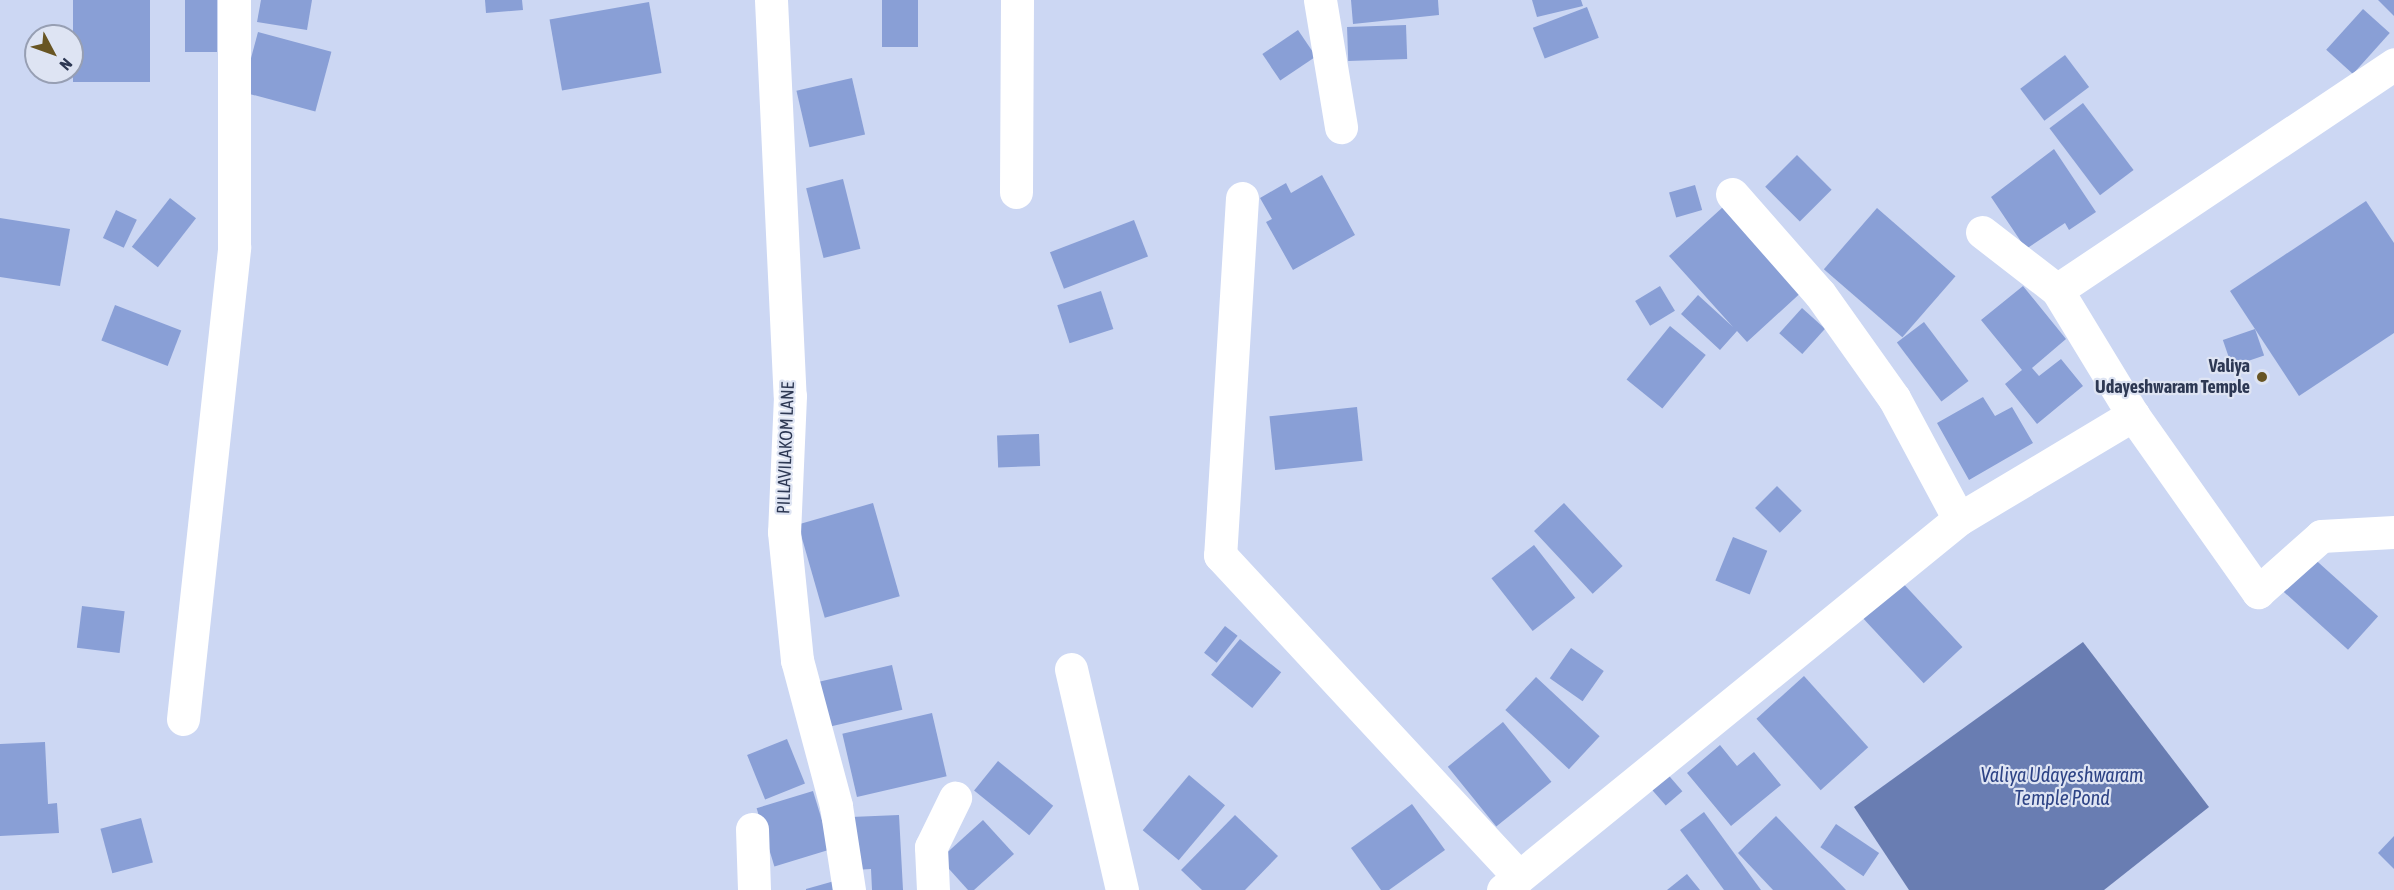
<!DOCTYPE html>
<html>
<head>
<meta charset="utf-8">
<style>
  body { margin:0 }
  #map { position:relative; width:2394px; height:890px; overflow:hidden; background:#ccd7f3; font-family:"Asap Condensed",sans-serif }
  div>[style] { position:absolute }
  .water>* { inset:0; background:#697db2 }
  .building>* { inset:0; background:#899fd6; transform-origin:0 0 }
  .street>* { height:33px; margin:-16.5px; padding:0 16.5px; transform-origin:16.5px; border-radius:16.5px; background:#fff }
  .dots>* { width:16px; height:16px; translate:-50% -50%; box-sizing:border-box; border:3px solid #dee4f3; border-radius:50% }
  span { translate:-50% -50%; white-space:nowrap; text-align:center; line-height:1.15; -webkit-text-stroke:4.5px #dee4f3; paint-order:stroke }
  .poi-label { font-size:18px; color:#2d3853; font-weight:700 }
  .right { translate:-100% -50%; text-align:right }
  .street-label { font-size:18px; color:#2d3853 }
  .water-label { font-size:20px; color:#2d4385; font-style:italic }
  .north { position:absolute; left:24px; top:24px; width:60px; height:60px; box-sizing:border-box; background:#dee4f3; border:2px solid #979fb3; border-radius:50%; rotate:131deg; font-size:16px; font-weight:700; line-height:24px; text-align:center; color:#2d3853 }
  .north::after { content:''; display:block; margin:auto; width:21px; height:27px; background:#685523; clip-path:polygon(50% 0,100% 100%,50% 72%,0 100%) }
</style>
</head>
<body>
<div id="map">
  <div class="water">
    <div style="clip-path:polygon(2083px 642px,2209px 807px,2104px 890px,1909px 890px,1854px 807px)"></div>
  </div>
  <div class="building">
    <div style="left:73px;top:0;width:77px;height:82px"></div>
    <div style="left:185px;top:0;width:32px;height:52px"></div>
    <div style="clip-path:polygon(261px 0,312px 0,307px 30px,257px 22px)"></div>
    <div style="clip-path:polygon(485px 0,522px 0,523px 10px,486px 13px)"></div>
    <div style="left:882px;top:0;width:36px;height:47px"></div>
    <div style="clip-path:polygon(1351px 0,1438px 0,1439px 15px,1353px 24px)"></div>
    <div style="clip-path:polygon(1532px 0,1581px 0,1583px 6px,1537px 17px)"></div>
    <div style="clip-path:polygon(2378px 0,2394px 0,2394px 16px)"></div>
    <div style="left:649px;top:2px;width:72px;height:101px;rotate:80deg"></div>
    <div style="left:1587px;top:7px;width:33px;height:58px;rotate:69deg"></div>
    <div style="left:2363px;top:9px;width:36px;height:55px;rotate:42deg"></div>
    <div style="left:1406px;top:25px;width:34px;height:59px;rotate:88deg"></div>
    <div style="left:1298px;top:30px;width:32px;height:43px;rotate:56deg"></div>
    <div style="left:258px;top:32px;width:76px;height:62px;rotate:15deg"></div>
    <div style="left:2065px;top:55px;width:40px;height:56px;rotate:53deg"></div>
    <div style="left:852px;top:78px;width:58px;height:57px;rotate:77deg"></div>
    <div style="left:2083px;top:103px;width:84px;height:42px;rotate:53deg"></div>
    <div style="clip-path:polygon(2054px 149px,2096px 212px,2069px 230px,2065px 223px,2026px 249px,1991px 197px)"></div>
    <div style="left:1797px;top:155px;width:49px;height:45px;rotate:45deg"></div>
    <div style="clip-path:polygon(1322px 175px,1355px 235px,1293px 270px,1266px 222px,1272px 219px,1260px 198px,1286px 183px,1291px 193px)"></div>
    <div style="left:843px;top:179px;width:72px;height:38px;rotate:76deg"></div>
    <div style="left:1695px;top:185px;width:26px;height:27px;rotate:74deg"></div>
    <div style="left:170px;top:198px;width:33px;height:62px;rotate:38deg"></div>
    <div style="clip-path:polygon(2366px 201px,2394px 243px,2394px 333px,2299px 396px,2230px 291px)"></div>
    <div style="clip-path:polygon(1723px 207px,1806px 288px,1747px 342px,1737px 331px,1720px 350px,1681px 314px,1698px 295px,1733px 327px,1669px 256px)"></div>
    <div style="left:1877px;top:208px;width:104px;height:81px;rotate:41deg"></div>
    <div style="left:116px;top:210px;width:23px;height:31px;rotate:25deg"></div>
    <div style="clip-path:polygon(0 218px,70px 229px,60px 286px,0 277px)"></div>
    <div style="left:1134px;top:220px;width:39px;height:90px;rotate:69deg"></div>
    <div style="left:1660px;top:286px;width:29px;height:29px;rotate:59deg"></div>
    <div style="clip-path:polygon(2023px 286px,2066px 339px,2032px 368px,2039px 376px,2061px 359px,2083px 386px,2037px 424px,2005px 384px,2022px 370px,1981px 320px)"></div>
    <div style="left:1101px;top:291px;width:40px;height:46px;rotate:72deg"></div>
    <div style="left:115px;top:305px;width:71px;height:38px;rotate:21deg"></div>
    <div style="left:1802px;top:308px;width:31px;height:34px;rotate:42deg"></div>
    <div style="left:1924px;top:322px;width:74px;height:34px;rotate:53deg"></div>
    <div style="left:1670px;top:326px;width:46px;height:69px;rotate:39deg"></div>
    <div style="left:2255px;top:329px;width:28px;height:34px;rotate:71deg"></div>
    <div style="clip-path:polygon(1983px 397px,1995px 416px,2012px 407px,2033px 443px,1969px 480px,1937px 423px)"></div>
    <div style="left:1357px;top:407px;width:54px;height:88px;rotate:84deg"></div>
    <div style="left:1039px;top:434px;width:32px;height:42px;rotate:88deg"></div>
    <div style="left:1777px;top:486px;width:35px;height:31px;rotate:45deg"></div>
    <div style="left:873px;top:503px;width:97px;height:78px;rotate:74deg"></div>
    <div style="left:1564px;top:503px;width:86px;height:41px;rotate:47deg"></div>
    <div style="left:1733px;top:537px;width:37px;height:47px;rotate:22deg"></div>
    <div style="left:1534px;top:545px;width:67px;height:54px;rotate:52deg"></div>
    <div style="left:2309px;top:554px;width:93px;height:45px;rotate:42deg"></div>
    <div style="left:1899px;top:579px;width:93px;height:53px;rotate:47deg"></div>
    <div style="left:82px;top:606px;width:43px;height:42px;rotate:7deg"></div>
    <div style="left:1225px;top:626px;width:16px;height:34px;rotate:38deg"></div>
    <div style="left:1240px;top:639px;width:53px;height:46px;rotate:39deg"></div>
    <div style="left:1571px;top:648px;width:40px;height:37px;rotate:35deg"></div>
    <div style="left:892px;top:665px;width:46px;height:76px;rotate:77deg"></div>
    <div style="left:1804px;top:676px;width:96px;height:64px;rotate:48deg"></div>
    <div style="left:1536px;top:677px;width:87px;height:45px;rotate:43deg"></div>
    <div style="left:932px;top:713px;width:65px;height:92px;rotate:77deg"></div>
    <div style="left:1503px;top:722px;width:77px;height:71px;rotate:51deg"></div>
    <div style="left:787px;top:739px;width:48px;height:43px;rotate:68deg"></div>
    <div style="clip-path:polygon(45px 742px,48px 804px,57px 803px,59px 833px,0 836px,0 744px)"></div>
    <div style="clip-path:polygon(1720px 745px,1737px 766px,1754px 752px,1781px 785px,1731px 826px,1687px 773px)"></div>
    <div style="left:998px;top:761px;width:71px;height:38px;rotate:39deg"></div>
    <div style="left:1664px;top:770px;width:28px;height:22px;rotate:49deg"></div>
    <div style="left:1189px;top:775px;width:47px;height:72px;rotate:40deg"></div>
    <div style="left:813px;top:791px;width:61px;height:59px;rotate:73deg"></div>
    <div style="clip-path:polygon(1412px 804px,1445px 850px,1389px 890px,1381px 890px,1351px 848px)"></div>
    <div style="clip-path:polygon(1704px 812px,1761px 890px,1724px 890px,1680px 830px)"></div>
    <div style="clip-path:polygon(899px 815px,903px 890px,872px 890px,871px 869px,854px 870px,851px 817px)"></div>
    <div style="clip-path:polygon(1235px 815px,1278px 856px,1245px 890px,1202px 890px,1181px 870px)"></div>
    <div style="clip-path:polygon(1776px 816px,1846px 890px,1773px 890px,1738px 853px)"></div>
    <div style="left:141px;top:818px;width:46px;height:42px;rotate:75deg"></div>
    <div style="clip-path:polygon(983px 820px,1014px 854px,974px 890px,968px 890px,940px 859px)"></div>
    <div style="left:1836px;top:824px;width:52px;height:28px;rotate:34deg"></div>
    <div style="clip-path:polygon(2394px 836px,2394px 869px,2378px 853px)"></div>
    <div style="clip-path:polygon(1687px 874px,1700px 890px,1667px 890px)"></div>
    <div style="clip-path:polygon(838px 880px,841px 890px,806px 890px,806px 889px)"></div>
  </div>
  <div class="street">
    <div style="left:771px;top:0;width:396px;rotate:87.3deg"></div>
    <div style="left:790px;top:396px;width:136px;rotate:92.5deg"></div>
    <div style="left:784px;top:532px;width:129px;rotate:84.2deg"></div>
    <div style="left:797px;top:660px;width:151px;rotate:75deg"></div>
    <div style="left:836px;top:806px;width:85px;rotate:81.2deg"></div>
    <div style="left:1320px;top:0;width:129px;rotate:80.6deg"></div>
    <div style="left:1016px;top:192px;width:192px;rotate:-89.7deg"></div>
    <div style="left:1732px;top:194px;width:133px;rotate:48.7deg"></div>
    <div style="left:1820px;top:294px;width:128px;rotate:54.6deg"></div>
    <div style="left:1894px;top:398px;width:137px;rotate:61.8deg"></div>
    <div style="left:1242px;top:198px;width:358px;rotate:93.5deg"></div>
    <div style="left:1220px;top:555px;width:439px;rotate:47.1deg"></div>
    <div style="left:1982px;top:232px;width:95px;rotate:37.7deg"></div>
    <div style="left:2133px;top:415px;width:217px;rotate:54.8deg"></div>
    <div style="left:2258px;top:592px;width:84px;rotate:-41.6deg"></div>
    <div style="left:2321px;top:536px;width:73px;rotate:-3.1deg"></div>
    <div style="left:1071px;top:669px;width:227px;rotate:77deg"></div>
    <div style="left:183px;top:719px;width:475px;rotate:-83.8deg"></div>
    <div style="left:234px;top:247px;width:247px;rotate:-90deg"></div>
    <div style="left:752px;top:829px;width:61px;rotate:88.1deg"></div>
    <div style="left:933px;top:890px;width:43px;rotate:-92.7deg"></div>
    <div style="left:931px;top:847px;width:55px;rotate:-63.9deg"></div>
    <div style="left:1503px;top:890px;width:588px;rotate:-39.13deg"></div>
    <div style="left:1959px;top:519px;width:203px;rotate:-30.9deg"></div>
    <div style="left:2133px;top:415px;width:146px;rotate:-121.3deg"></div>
    <div style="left:2057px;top:290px;width:406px;rotate:-33.8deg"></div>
  </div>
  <div class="dots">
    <div style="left:2262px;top:377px;background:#685523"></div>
  </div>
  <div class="poi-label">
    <span class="right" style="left:2250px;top:377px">Valiya<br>Udayeshwaram Temple</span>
  </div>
  <div class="street-label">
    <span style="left:786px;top:448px;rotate:-88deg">PILLAVILAKOM LANE</span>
  </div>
  <div class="water-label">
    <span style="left:2062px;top:786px">Valiya Udayeshwaram<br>Temple Pond</span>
  </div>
  <div class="north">N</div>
</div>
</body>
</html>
